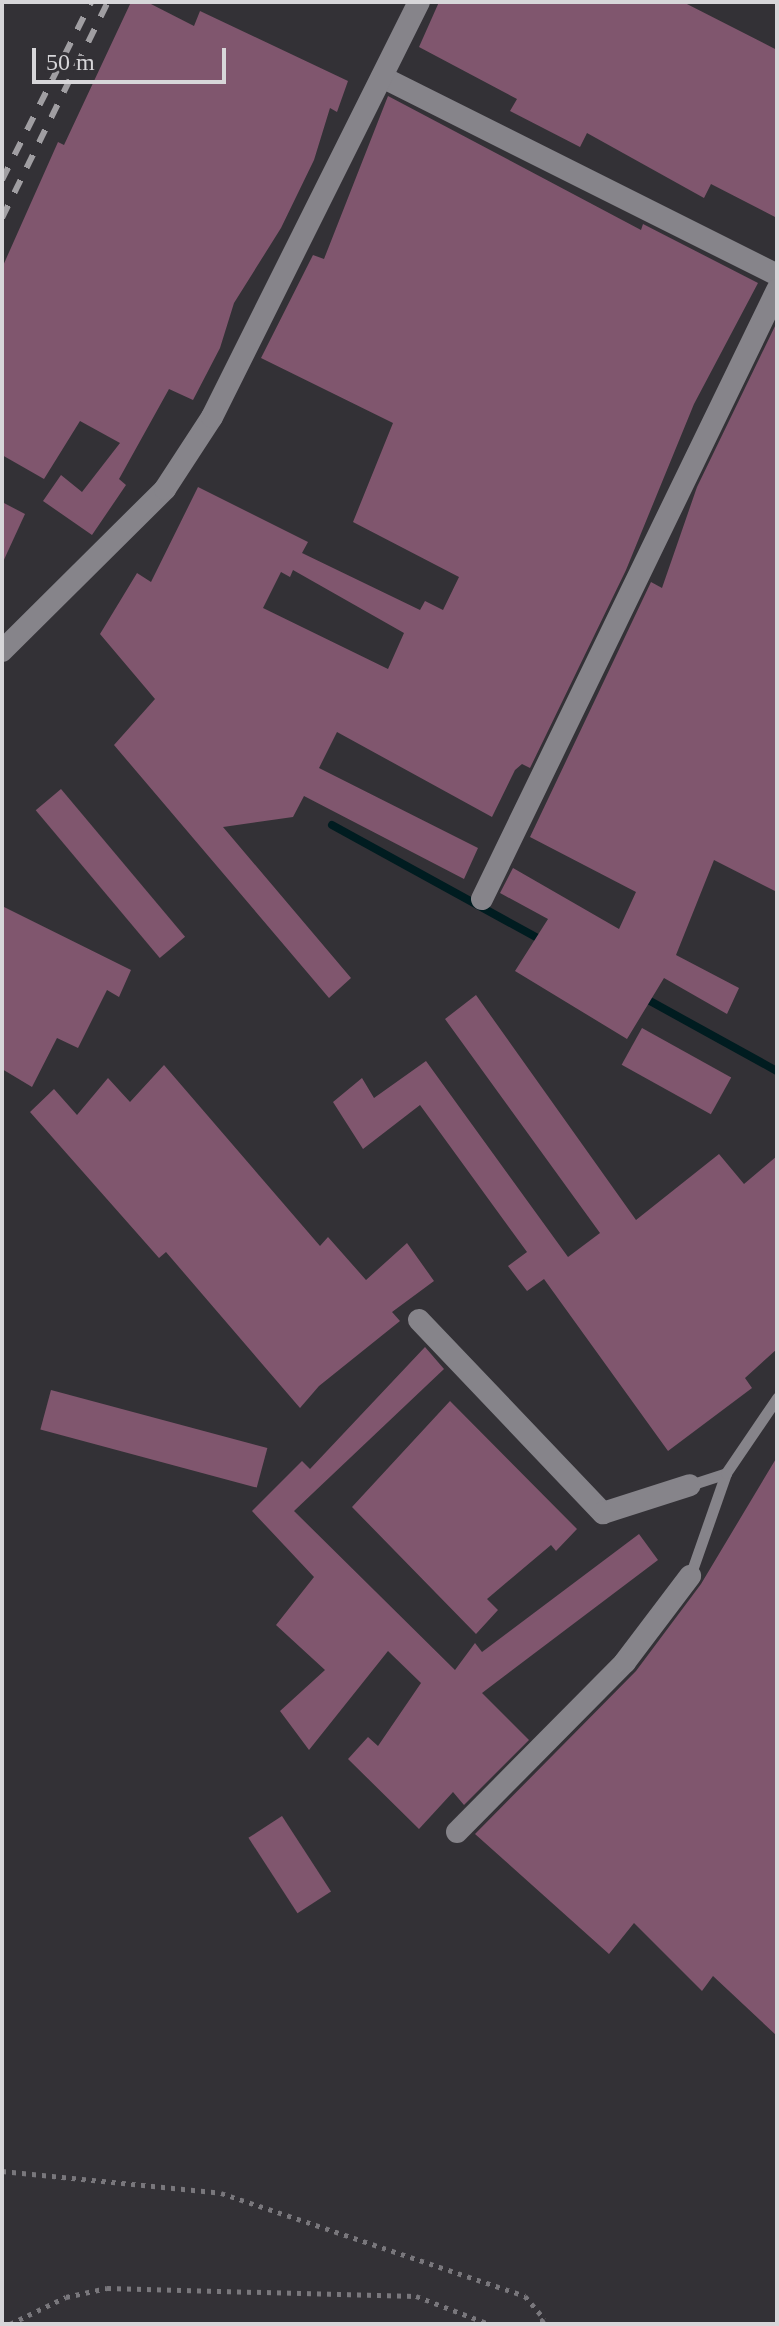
<!DOCTYPE html>
<html>
<head>
<meta charset="utf-8">
<style>
  body { margin:0 }
  #map { position:relative; width:779px; height:2326px; overflow:hidden; background:#333136; font-family:"Times New Roman",serif }
  div>[style] { position:absolute }
  .stream>* { height:8px; margin:-4px; padding:0 4px; transform-origin:4px; border-radius:4px; background:#001c20 }
  .building>* { inset:0; background:#80566e; transform-origin:0 0 }
  .path>* { height:5px; margin-top:-2.5px; transform-origin:0; background:repeating-linear-gradient(90deg,#79777c 0 4px,transparent 0 10px) }
  .service>* { height:11px; margin:-5.5px; padding:0 5.5px; transform-origin:5.5px; border-radius:5.5px; background:#86848a }
  .minor>* { height:22px; margin:-11px; padding:0 11px; transform-origin:11px; border-radius:11px; background:#86848a }
  .rail>* { height:6px; margin-top:-3px; transform-origin:0; background:repeating-linear-gradient(90deg,#a09ea2 0 14px,transparent 0 28px) }
  span { translate:-50% -50%; white-space:nowrap; text-align:center; line-height:1.15; -webkit-text-stroke:8px #333136; paint-order:stroke }
  .frame { position:absolute; inset:0; border:4px solid #d7d6d9; pointer-events:none }
  .scale { position:absolute; left:32px; top:48px; width:194px; height:36px; box-sizing:border-box; border:4px solid #d7d6d9; border-top:0; padding-left:10px; font-size:24px; line-height:28px; white-space:nowrap; color:#d7d6d9; -webkit-text-stroke:6px #333136; paint-order:stroke }
</style>
</head>
<body>
<div id="map">
  <div class="stream">
    <div style="left:332px;top:825px;width:243px;rotate:28.8deg"></div>
    <div style="left:641px;top:996px;width:155px;rotate:28.9deg"></div>
  </div>
  <div class="building">
    <div style="clip-path:polygon(131px 2px,147px 2px,194px 26px,200px 11px,348px 81px,337px 112px,330px 108px,314px 160px,281px 228px,234px 303px,220px 348px,193px 400px,169px 389px,119px 479px,126px 485px,92px 535px,43px 501px,61px 475px,82px 492px,120px 443px,80px 421px,44px 479px,2px 455px,2px 268px,58px 142px,64px 145px)"></div>
    <div style="clip-path:polygon(439px 2px,683px 2px,777px 50px,777px 218px,711px 184px,704px 198px,587px 133px,580px 147px,510px 111px,517px 99px,419px 47px)"></div>
    <div style="clip-path:polygon(evenodd,388px 96px,641px 230px,643px 224px,758px 283px,694px 404px,626px 570px,530px 768px,522px 764px,515px 770px,492px 817px,337px 732px,319px 768px,478px 848px,464px 879px,304px 796px,293px 817px,223px 827px,351px 978px,329px 998px,114px 745px,155px 699px,100px 634px,137px 573px,151px 582px,198px 487px,308px 542px,302px 553px,420px 610px,425px 601px,443px 610px,459px 577px,353px 522px,393px 423px,261px 358px,313px 255px,324px 259px,388px 96px,293px 570px,404px 633px,388px 669px,263px 608px,281px 572px,290px 577px,293px 570px)"></div>
    <div style="clip-path:polygon(777px 322px,777px 892px,714px 860px,676px 955px,739px 988px,727px 1014px,664px 978px,627px 1039px,515px 971px,548px 919px,500px 893px,513px 868px,619px 929px,636px 892px,530px 837px,651px 582px,662px 588px,697px 487px)"></div>
    <div style="clip-path:polygon(2px 502px,25px 514px,2px 564px)"></div>
    <div style="left:61px;top:789px;width:193px;height:33px;rotate:50deg"></div>
    <div style="clip-path:polygon(2px 906px,131px 970px,119px 997px,107px 990px,78px 1048px,57px 1038px,32px 1087px,2px 1069px)"></div>
    <div style="clip-path:polygon(476px 995px,636px 1220px,719px 1154px,744px 1184px,777px 1156px,777px 1349px,745px 1378px,752px 1388px,668px 1451px,544px 1279px,527px 1291px,508px 1266px,527px 1252px,420px 1105px,363px 1149px,333px 1102px,362px 1078px,374px 1098px,426px 1061px,568px 1257px,600px 1233px,445px 1019px)"></div>
    <div style="left:642px;top:1028px;width:102px;height:42px;rotate:29deg"></div>
    <div style="clip-path:polygon(164px 1065px,320px 1246px,328px 1237px,366px 1280px,407px 1243px,434px 1281px,392px 1312px,400px 1321px,319px 1386px,300px 1408px,166px 1252px,159px 1258px,30px 1112px,54px 1089px,77px 1115px,108px 1078px,130px 1102px)"></div>
    <div style="clip-path:polygon(425px 1347px,444px 1369px,294px 1511px,455px 1670px,475px 1643px,482px 1652px,639px 1534px,658px 1560px,482px 1693px,529px 1740px,464px 1805px,453px 1792px,419px 1829px,348px 1759px,368px 1737px,378px 1746px,421px 1683px,388px 1651px,309px 1750px,280px 1711px,325px 1670px,276px 1625px,314px 1577px,252px 1511px,302px 1461px,310px 1469px)"></div>
    <div style="left:51px;top:1390px;width:224px;height:41px;rotate:15deg"></div>
    <div style="clip-path:polygon(450px 1401px,577px 1529px,556px 1551px,551px 1545px,487px 1599px,498px 1610px,476px 1634px,352px 1507px)"></div>
    <div style="clip-path:polygon(777px 1457px,777px 2036px,713px 1976px,702px 1991px,634px 1923px,609px 1954px,475px 1834px,636px 1671px,701px 1584px)"></div>
    <div style="left:282px;top:1816px;width:90px;height:40px;rotate:57deg"></div>
  </div>
  <div class="path">
    <div style="left:2px;top:2171px;width:220px;rotate:5.7deg"></div>
    <div style="left:221px;top:2193px;width:321px;rotate:18.7deg"></div>
    <div style="left:525px;top:2296px;width:30px;rotate:50deg"></div>
    <div style="left:544px;top:2319px;width:8px;rotate:140deg"></div>
    <div style="left:10px;top:2324px;width:62px;rotate:-25.7deg"></div>
    <div style="left:66px;top:2297px;width:42px;rotate:-12.4deg"></div>
    <div style="left:107px;top:2288px;width:309px;rotate:1.5deg"></div>
    <div style="left:416px;top:2296px;width:78px;rotate:21deg"></div>
  </div>
  <div class="service">
    <div style="left:690px;top:1485px;width:38px;rotate:-18deg"></div>
    <div style="left:690px;top:1576px;width:109px;rotate:-70.7deg"></div>
    <div style="left:726px;top:1473px;width:91px;rotate:-55.8deg"></div>
  </div>
  <div class="minor">
    <div style="left:382px;top:77px;width:442px;rotate:26.6deg"></div>
    <div style="left:2px;top:651px;width:230px;rotate:-44.8deg"></div>
    <div style="left:165px;top:489px;width:86px;rotate:-56.9deg"></div>
    <div style="left:212px;top:417px;width:464px;rotate:-63.5deg"></div>
    <div style="left:482px;top:899px;width:677px;rotate:-64.15deg"></div>
    <div style="left:419px;top:1320px;width:267px;rotate:46.4deg"></div>
    <div style="left:603px;top:1513px;width:91px;rotate:-17.8deg"></div>
    <div style="left:457px;top:1832px;width:239px;rotate:-45.3deg"></div>
    <div style="left:625px;top:1662px;width:108px;rotate:-52.9deg"></div>
  </div>
  <div class="rail">
    <div style="left:2px;top:180px;width:199px;rotate:-63.4deg"></div>
    <div style="left:2px;top:218px;width:241px;rotate:-63.9deg"></div>
  </div>
  <div class="frame"></div>
  <div class="scale">50 m</div>
</div>
</body>
</html>
